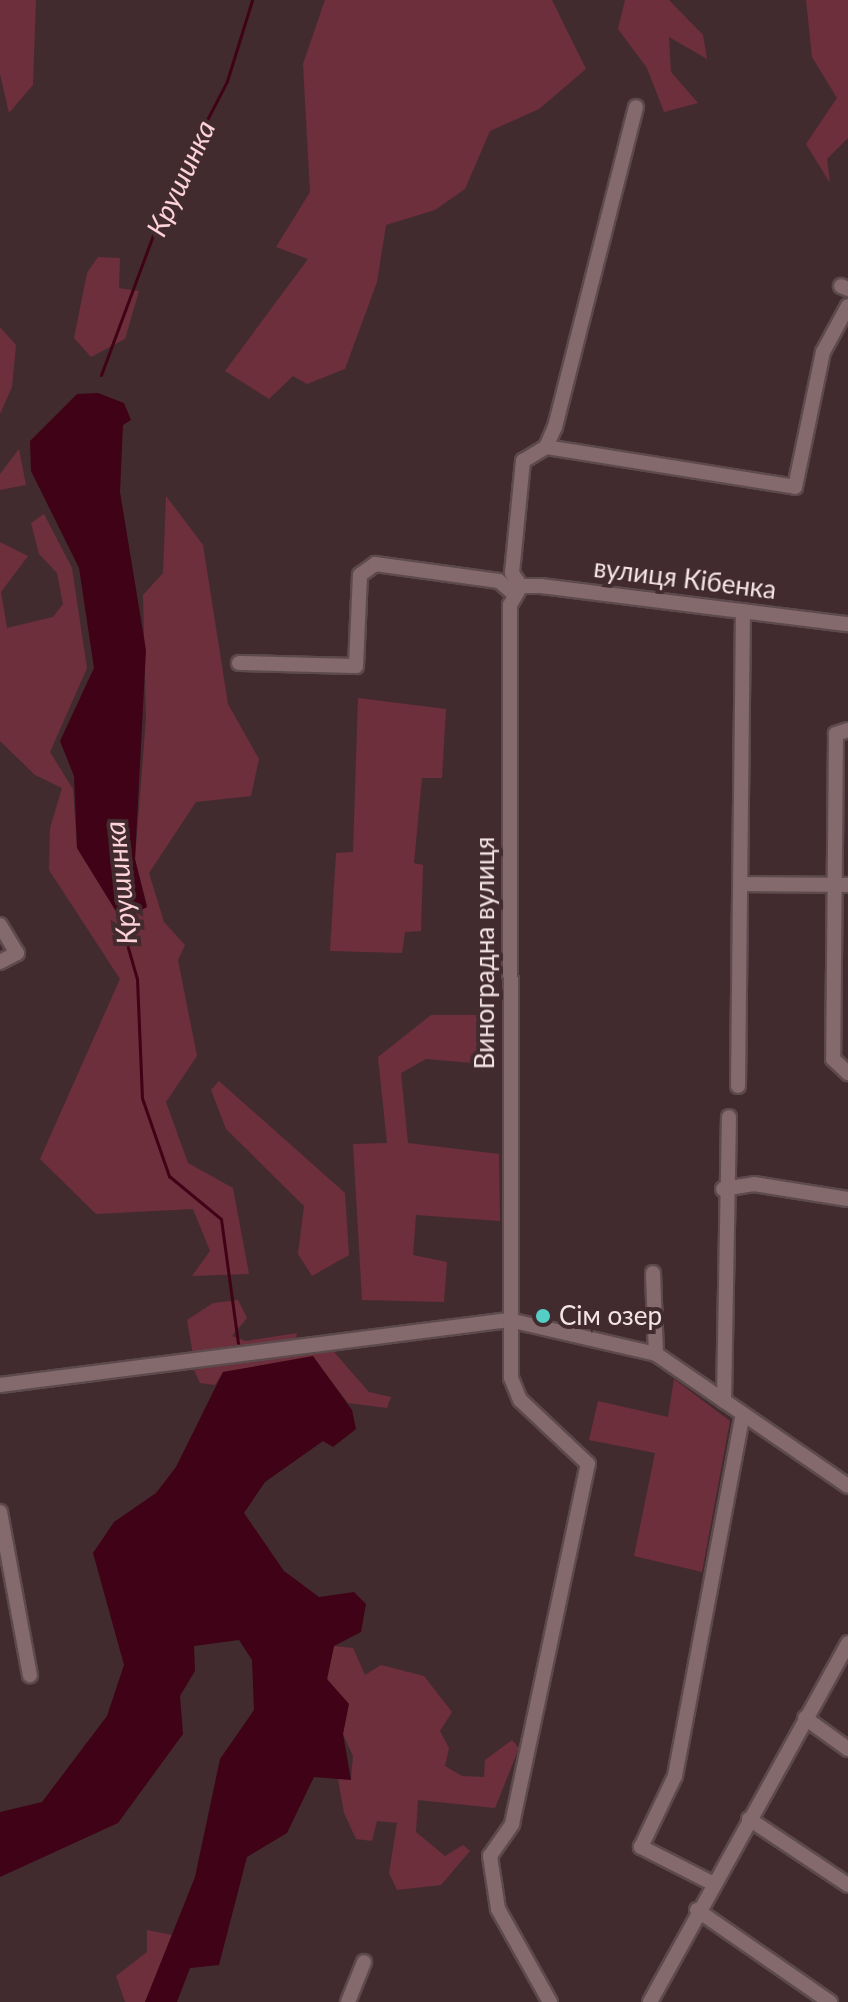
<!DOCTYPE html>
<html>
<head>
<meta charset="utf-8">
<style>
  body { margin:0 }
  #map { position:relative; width:848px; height:2002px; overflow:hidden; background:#422b2f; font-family:Lato,sans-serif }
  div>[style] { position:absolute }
  .green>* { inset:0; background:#6d2f3c }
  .water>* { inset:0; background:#3f0216 }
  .stream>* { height:3px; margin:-1.5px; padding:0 1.5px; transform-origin:1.5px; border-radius:1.5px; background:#3f0216 }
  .roads { filter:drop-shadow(2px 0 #5d4a4d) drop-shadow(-2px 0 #5d4a4d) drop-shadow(0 2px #5d4a4d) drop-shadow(0 -2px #5d4a4d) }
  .minor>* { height:14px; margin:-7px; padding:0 7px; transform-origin:7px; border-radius:7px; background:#84696d }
  .dots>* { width:22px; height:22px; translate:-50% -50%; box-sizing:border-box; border:4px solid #422b2f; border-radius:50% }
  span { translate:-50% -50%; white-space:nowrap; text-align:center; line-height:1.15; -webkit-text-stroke:8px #422b2f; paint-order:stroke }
  .street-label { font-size:26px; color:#f4e5e7 }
  .poi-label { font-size:26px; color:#f4e5e7 }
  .left { translate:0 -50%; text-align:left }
  .water-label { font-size:28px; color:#fdd2d8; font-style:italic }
</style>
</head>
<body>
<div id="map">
  <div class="green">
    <div style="clip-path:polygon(0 0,36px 0,33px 85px,9px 113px,0 74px)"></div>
    <div style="clip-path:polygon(325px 0,552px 0,586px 69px,539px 109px,490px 131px,465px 189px,435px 210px,386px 225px,377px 282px,345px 369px,307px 384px,293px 376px,269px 399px,225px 371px,308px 259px,276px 247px,310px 192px,303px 64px)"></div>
    <div style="clip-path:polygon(625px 0,669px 0,703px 35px,707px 59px,669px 37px,671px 72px,698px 103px,664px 112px,647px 68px,618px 29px)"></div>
    <div style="clip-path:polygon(806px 0,848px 0,848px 138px,827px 159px,830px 183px,806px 144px,837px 98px,812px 57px)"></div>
    <div style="clip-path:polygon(98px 257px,120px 258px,119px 288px,139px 291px,125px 339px,91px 357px,74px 338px,87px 273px)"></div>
    <div style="clip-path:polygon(0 327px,16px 345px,12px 387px,0 414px)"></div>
    <div style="clip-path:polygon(19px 449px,26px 485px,0 490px,0 474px)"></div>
    <div style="clip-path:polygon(166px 496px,203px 545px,228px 704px,259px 759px,251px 796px,196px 802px,149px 873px,164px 922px,185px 945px,178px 960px,197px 1056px,166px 1102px,188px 1163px,233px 1188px,249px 1274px,192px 1276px,210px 1251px,193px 1209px,96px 1214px,40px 1159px,120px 979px,49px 870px,50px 828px,62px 788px,35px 775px,0 741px,0 542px,28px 556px,1px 592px,7px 628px,53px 617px,63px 604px,57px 573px,39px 554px,31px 523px,44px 514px,72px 568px,87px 668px,50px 752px,73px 789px,77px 848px,122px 921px,147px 906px,135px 859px,146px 719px,143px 595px,163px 573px)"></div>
    <div style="clip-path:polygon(358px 698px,446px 709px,442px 778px,422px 778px,414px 863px,423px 865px,421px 931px,405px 932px,402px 953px,330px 951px,336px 853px,353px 852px)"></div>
    <div style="clip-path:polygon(431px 1015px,495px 1015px,496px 1065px,426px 1059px,401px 1073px,408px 1143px,499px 1154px,500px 1221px,416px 1215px,413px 1255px,447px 1262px,444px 1302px,362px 1300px,353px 1144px,387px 1143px,378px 1057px)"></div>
    <div style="clip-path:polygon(219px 1081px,345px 1193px,349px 1255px,312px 1276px,298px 1254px,304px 1206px,226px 1129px,211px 1090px)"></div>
    <div style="clip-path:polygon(238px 1300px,247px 1318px,232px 1336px,246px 1341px,297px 1333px,296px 1339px,193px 1355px,187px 1320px,213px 1303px)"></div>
    <div style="clip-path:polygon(327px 1344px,369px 1392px,391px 1397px,387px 1408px,348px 1403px,313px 1357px,223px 1372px,215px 1385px,200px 1383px,194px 1370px)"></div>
    <div style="clip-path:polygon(674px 1379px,730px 1421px,702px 1572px,634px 1556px,655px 1453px,589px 1440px,598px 1401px,668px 1417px)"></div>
    <div style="clip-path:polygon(334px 1646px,353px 1648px,365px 1675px,381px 1665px,424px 1676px,452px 1712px,440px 1731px,449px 1748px,445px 1766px,462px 1776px,484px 1777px,485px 1760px,512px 1740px,519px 1748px,495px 1808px,418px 1800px,416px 1832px,445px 1856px,463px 1845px,470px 1851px,441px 1885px,397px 1890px,389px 1873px,397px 1823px,377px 1821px,372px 1841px,356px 1839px,344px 1813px,338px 1779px,351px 1779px,353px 1756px,343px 1734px,348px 1704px,327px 1680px)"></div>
    <div style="clip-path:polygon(147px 1930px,172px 1935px,145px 2002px,125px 2002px,116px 1976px,147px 1952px)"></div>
  </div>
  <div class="water">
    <div style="clip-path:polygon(98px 393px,124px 403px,131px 420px,123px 425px,120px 492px,146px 650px,135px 859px,147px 907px,122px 921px,77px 848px,74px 776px,60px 741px,94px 668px,79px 568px,31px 471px,30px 441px,77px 394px)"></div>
    <div style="clip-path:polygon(313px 1356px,352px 1410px,356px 1429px,333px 1447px,323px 1441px,265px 1482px,244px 1513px,284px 1571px,319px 1597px,354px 1592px,366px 1604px,361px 1632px,334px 1646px,327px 1679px,349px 1704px,343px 1734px,351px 1780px,314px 1777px,287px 1833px,247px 1857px,219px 1965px,190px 1968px,177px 2002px,145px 2002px,195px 1877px,220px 1759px,254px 1710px,252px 1660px,239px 1640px,194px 1646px,195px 1671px,180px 1696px,183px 1734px,118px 1823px,0 1877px,0 1812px,42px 1802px,107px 1716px,124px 1665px,93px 1553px,114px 1522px,156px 1493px,176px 1467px,223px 1372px)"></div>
  </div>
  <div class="stream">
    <div style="left:101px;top:375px;width:192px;rotate:-69.6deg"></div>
    <div style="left:168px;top:195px;width:128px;rotate:-62.6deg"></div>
    <div style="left:227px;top:81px;width:85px;rotate:-72.8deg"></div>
    <div style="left:118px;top:913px;width:69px;rotate:73.9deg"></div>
    <div style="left:137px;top:979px;width:119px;rotate:87.6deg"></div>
    <div style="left:142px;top:1098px;width:83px;rotate:70.9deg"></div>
    <div style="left:169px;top:1176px;width:67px;rotate:39.6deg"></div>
    <div style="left:221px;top:1219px;width:125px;rotate:82.2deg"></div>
  </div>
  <div class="roads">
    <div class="minor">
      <div style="left:841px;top:286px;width:8px;rotate:23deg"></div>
      <div style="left:546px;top:447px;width:252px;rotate:9.1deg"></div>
      <div style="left:795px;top:487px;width:138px;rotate:-78.3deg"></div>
      <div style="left:823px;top:352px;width:52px;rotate:-61.5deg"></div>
      <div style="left:521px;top:586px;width:16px;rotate:-125deg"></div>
      <div style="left:512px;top:573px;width:113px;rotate:-84.4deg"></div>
      <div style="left:523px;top:461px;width:27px;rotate:-31deg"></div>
      <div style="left:546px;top:447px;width:22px;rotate:-66deg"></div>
      <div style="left:555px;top:427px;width:330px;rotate:-75.8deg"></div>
      <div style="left:239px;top:663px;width:117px;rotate:1.5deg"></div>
      <div style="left:356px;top:666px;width:91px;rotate:-87.5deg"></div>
      <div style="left:360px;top:575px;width:19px;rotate:-36deg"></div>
      <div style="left:375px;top:564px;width:125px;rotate:7.8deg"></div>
      <div style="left:499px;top:581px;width:18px;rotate:41deg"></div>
      <div style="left:848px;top:730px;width:13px;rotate:162deg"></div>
      <div style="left:836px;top:734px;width:325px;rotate:90.5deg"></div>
      <div style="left:833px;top:1059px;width:21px;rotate:43deg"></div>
      <div style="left:743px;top:884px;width:105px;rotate:0.5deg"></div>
      <div style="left:0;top:925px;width:33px;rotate:59deg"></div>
      <div style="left:17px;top:953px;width:19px;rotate:152deg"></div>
      <div style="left:738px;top:1086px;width:475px;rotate:-89.4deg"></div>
      <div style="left:723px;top:1189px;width:31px;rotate:-9deg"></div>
      <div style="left:754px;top:1184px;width:95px;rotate:9.1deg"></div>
      <div style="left:653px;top:1273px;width:81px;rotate:87.9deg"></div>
      <div style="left:0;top:1385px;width:513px;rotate:-7.28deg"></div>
      <div style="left:509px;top:1320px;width:151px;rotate:13deg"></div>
      <div style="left:656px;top:1354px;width:233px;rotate:34.5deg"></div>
      <div style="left:724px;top:1401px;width:284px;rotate:-89deg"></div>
      <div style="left:0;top:1512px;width:166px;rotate:79.6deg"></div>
      <div style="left:805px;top:1718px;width:53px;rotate:35.8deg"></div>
      <div style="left:749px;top:1819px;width:119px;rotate:33.7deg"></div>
      <div style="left:712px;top:1883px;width:80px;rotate:-153.1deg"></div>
      <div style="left:641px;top:1847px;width:79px;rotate:-64.4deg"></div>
      <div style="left:675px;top:1776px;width:368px;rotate:-79.4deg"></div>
      <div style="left:697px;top:1910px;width:162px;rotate:34.7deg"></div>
      <div style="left:348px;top:2002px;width:43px;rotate:-68.2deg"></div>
      <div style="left:550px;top:2002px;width:107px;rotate:-119.2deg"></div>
      <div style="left:498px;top:1909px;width:54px;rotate:-98.6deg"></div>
      <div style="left:490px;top:1856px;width:39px;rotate:-55deg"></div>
      <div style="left:512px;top:1824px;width:368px;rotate:-78.1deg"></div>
      <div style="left:588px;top:1464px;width:93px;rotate:-136.7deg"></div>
      <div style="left:520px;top:1400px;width:24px;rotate:-112deg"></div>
      <div style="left:511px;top:1378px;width:773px;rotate:-90.07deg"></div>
      <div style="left:510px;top:605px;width:22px;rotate:-60deg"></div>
      <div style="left:521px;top:586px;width:20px"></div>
      <div style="left:541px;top:586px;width:309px;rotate:7.1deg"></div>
      <div style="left:650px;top:2002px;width:410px;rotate:-61.1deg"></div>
    </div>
  </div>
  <div class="dots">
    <div style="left:543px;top:1316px;background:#55cec5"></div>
  </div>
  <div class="street-label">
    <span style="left:685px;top:579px;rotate:7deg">вулиця Кібенка</span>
    <span style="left:485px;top:953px;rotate:-90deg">Виноградна вулиця</span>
  </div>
  <div class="poi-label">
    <span class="left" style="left:559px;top:1316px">Сім озер</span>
  </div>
  <div class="water-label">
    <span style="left:180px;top:178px;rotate:-65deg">Крушинка</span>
    <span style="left:120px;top:883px;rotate:-96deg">Крушинка</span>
  </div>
</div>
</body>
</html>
